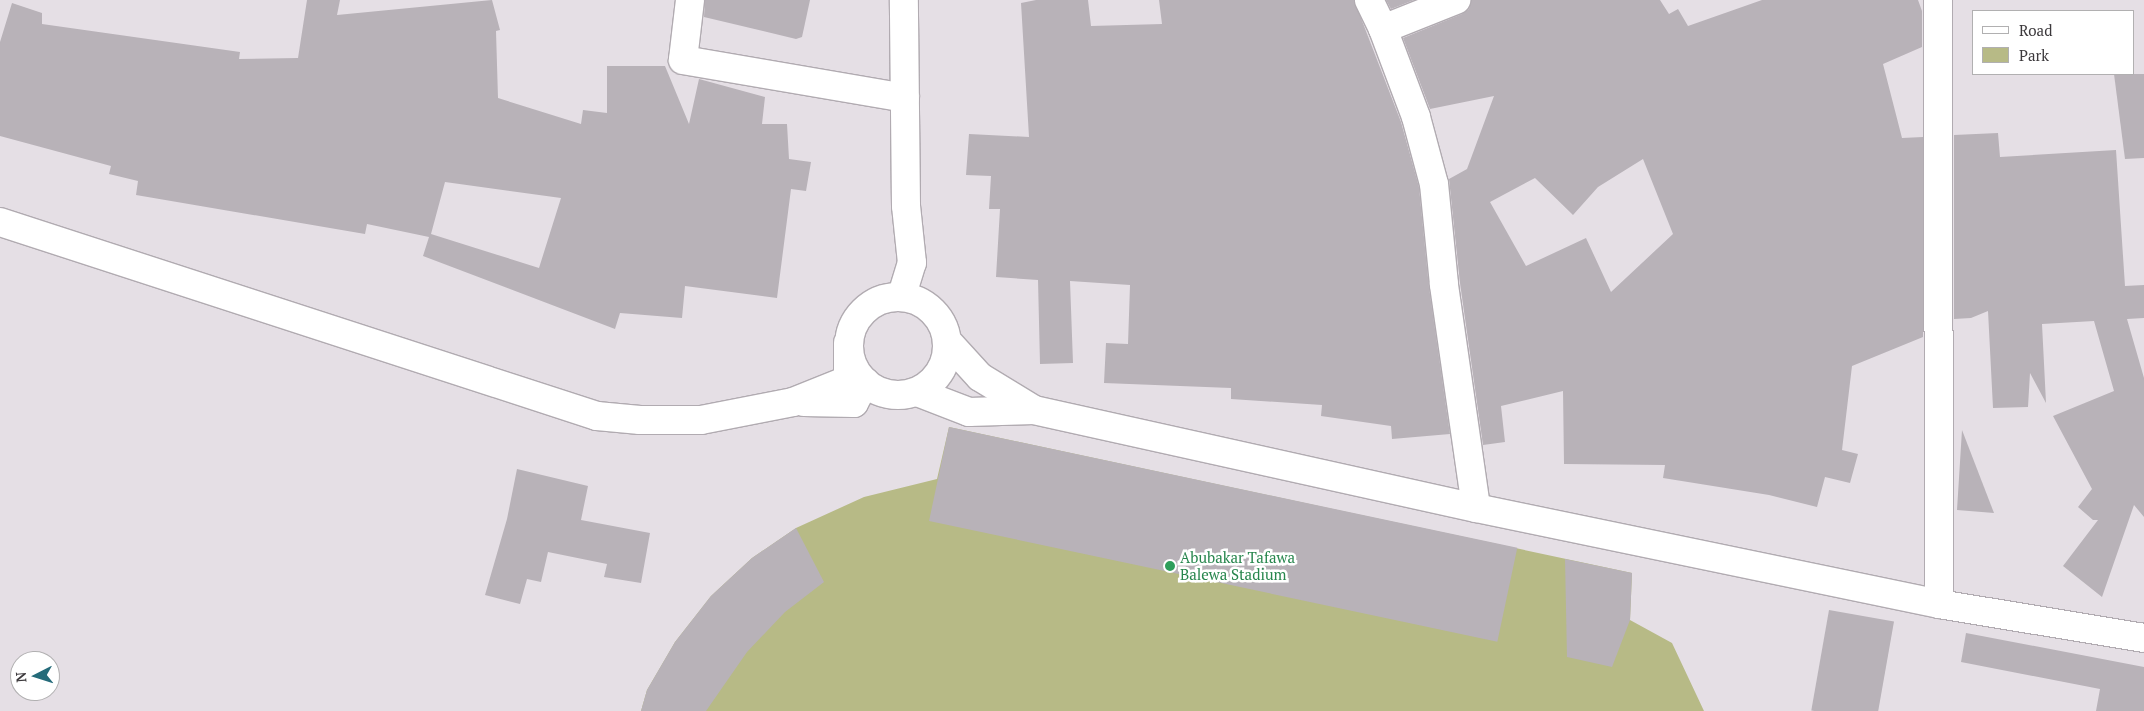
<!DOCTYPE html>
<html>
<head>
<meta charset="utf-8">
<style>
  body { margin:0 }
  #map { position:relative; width:2144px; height:711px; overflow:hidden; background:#e5dfe5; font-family:"PT Serif",serif }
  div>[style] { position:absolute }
  .green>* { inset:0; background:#b7ba86 }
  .building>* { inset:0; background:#b8b2b8; transform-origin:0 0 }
  .roads { filter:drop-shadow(1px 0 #b1abb1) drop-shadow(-1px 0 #b1abb1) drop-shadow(0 1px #b1abb1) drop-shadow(0 -1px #b1abb1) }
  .minor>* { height:28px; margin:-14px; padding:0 14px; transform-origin:14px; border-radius:14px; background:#fff }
  .minor>.ring { margin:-14px; padding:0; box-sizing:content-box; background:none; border:28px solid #fff; border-radius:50% }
  .dots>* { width:14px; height:14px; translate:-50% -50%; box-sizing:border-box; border:2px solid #fff; border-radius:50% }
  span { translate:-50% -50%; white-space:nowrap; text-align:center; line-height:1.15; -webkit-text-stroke:5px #fff; paint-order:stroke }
  .leisure-label { font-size:15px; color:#27864d }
  .left { translate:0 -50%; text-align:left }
  .legend { position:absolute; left:1972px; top:10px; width:162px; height:65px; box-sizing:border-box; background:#fff; border:1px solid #b1b0b1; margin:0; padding:6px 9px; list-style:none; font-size:15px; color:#3c393c }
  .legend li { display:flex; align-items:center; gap:10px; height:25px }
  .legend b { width:25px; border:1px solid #b1b0b1 }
  .north { position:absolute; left:10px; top:651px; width:50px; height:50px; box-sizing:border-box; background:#fff; border:1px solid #b1b0b1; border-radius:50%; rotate:265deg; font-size:14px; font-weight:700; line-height:20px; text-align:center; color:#3c393c }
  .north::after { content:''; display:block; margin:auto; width:18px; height:22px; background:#256b7a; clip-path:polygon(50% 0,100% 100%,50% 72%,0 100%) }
</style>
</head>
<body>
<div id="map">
  <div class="green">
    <div style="clip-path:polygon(949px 427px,1632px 573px,1630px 620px,1672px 643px,1704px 711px,641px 711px,647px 690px,675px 642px,711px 596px,752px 558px,796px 528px,864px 497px,937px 479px)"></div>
  </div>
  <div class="building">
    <div style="clip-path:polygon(evenodd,307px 0,340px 0,337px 15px,492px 0,500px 30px,496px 31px,498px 98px,581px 124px,583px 110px,607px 113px,607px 66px,665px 66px,689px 124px,699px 79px,765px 97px,762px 124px,787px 124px,789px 159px,811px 162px,806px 191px,791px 189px,777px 298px,685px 286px,682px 318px,620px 313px,615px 329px,423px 256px,429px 237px,367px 224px,365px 234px,136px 195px,138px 181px,109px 174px,111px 166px,0 136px,0 42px,12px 3px,42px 13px,42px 24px,240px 52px,239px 59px,298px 58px,307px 0,445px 182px,561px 198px,539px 268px,431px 234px,445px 182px)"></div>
    <div style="clip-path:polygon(705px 0,810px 0,802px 37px,796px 39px,704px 17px)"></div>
    <div style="clip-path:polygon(1036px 0,1088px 0,1091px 26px,1162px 24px,1159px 0,1354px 0,1401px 122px,1419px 187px,1429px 287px,1450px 434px,1392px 439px,1391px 426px,1321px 416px,1322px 405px,1231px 399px,1231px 388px,1104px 383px,1106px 343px,1128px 344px,1130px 285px,1070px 281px,1073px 363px,1040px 364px,1038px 280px,996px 277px,1000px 209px,989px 209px,991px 176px,966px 175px,969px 134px,1029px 137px,1021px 3px)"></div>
    <div style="clip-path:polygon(1386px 0,1414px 0,1391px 9px)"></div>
    <div style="clip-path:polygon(evenodd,1471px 0,1660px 0,1669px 14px,1678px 9px,1688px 26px,1762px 0,1918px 0,1922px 11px,1922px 47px,1883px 64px,1902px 138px,1923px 137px,1923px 337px,1852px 366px,1842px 450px,1858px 454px,1850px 483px,1825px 477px,1817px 507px,1769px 495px,1663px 478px,1665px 465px,1564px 464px,1563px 391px,1501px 406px,1505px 442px,1483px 445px,1460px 283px,1449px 179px,1467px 169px,1494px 96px,1430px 109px,1403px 38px,1462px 14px,1469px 9px,1471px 0,1643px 159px,1673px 234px,1611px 292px,1586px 238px,1526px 266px,1490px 202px,1535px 178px,1573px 215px,1598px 187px,1643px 159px)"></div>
    <div style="clip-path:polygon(2114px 74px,2144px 74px,2144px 158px,2125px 159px)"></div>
    <div style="clip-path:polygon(1998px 133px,2000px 157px,2116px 150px,2125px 286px,2144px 285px,2144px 318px,2127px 319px,2144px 378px,2144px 517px,2134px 505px,2102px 597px,2063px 566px,2098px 520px,2093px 520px,2078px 507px,2092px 489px,2053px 416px,2114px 391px,2094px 321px,2042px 324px,2046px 403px,2030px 373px,2028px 407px,1993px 408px,1988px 311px,1971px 318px,1954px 319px,1954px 135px)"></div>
    <div style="left:949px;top:427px;width:581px;height:96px;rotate:12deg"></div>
    <div style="clip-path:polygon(1962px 430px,1994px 513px,1957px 510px)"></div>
    <div style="clip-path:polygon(517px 469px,588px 486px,581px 520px,650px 533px,641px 583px,604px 577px,607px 564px,548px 552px,541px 582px,527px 579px,520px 604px,485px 595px,507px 519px)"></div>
    <div style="clip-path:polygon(796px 528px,824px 582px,785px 612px,747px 652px,706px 711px,641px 711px,647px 690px,675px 642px,711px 596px,752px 558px)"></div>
    <div style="clip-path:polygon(1565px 559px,1632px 573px,1630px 620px,1612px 667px,1567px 657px)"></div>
    <div style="left:1829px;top:610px;width:66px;height:102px;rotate:10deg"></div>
    <div style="clip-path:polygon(1966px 633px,2144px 667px,2144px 711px,2096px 711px,2100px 689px,1961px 662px)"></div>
  </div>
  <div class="roads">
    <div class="minor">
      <div style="left:690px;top:0;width:60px;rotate:96.7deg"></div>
      <div style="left:683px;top:60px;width:225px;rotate:9.7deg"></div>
      <div style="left:1369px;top:0;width:32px;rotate:64deg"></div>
      <div style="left:1383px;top:29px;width:94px;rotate:69.4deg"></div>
      <div style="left:1416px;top:117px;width:69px;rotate:75deg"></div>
      <div style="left:1434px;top:184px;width:101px;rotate:84.3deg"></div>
      <div style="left:1444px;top:285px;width:225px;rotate:81.8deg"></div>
      <div style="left:1938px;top:0;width:604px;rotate:89.91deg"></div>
      <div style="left:1383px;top:29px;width:79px;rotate:-21.7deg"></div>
      <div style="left:0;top:222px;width:628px;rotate:18deg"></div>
      <div style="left:597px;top:416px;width:43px;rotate:5.3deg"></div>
      <div style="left:640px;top:420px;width:61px"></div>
      <div style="left:701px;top:420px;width:94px;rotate:-11.1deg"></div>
      <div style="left:793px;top:402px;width:59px;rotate:-21.8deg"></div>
      <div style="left:848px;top:380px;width:37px;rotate:-90deg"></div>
      <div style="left:902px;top:295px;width:34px;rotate:-73deg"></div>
      <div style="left:912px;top:263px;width:57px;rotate:-96deg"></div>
      <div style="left:906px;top:206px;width:206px;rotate:-90.6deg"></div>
      <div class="ring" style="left:849px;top:297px;width:70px;height:70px"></div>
      <div style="left:948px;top:342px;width:47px;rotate:47.6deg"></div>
      <div style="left:980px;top:377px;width:63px;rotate:31.4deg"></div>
      <div style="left:917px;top:392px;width:56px;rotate:21deg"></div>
      <div style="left:969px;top:412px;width:65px;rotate:-1.8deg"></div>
      <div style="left:1034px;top:410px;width:453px;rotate:12.5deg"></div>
      <div style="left:1476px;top:508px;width:473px;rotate:11.7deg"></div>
      <div style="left:1939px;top:604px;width:208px;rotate:9.4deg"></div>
      <div style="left:804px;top:402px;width:50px;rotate:1.1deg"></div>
      <div style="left:854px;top:403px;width:24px;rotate:-62deg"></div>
    </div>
  </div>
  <div class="dots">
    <div style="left:1170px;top:566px;background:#2e9e5b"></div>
  </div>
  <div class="leisure-label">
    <span class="left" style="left:1180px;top:566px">Abubakar Tafawa<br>Balewa Stadium</span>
  </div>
  <ul class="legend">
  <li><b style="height:6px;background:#fff"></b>Road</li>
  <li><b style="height:14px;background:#b7ba86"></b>Park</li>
  </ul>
  <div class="north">N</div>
</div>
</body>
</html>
